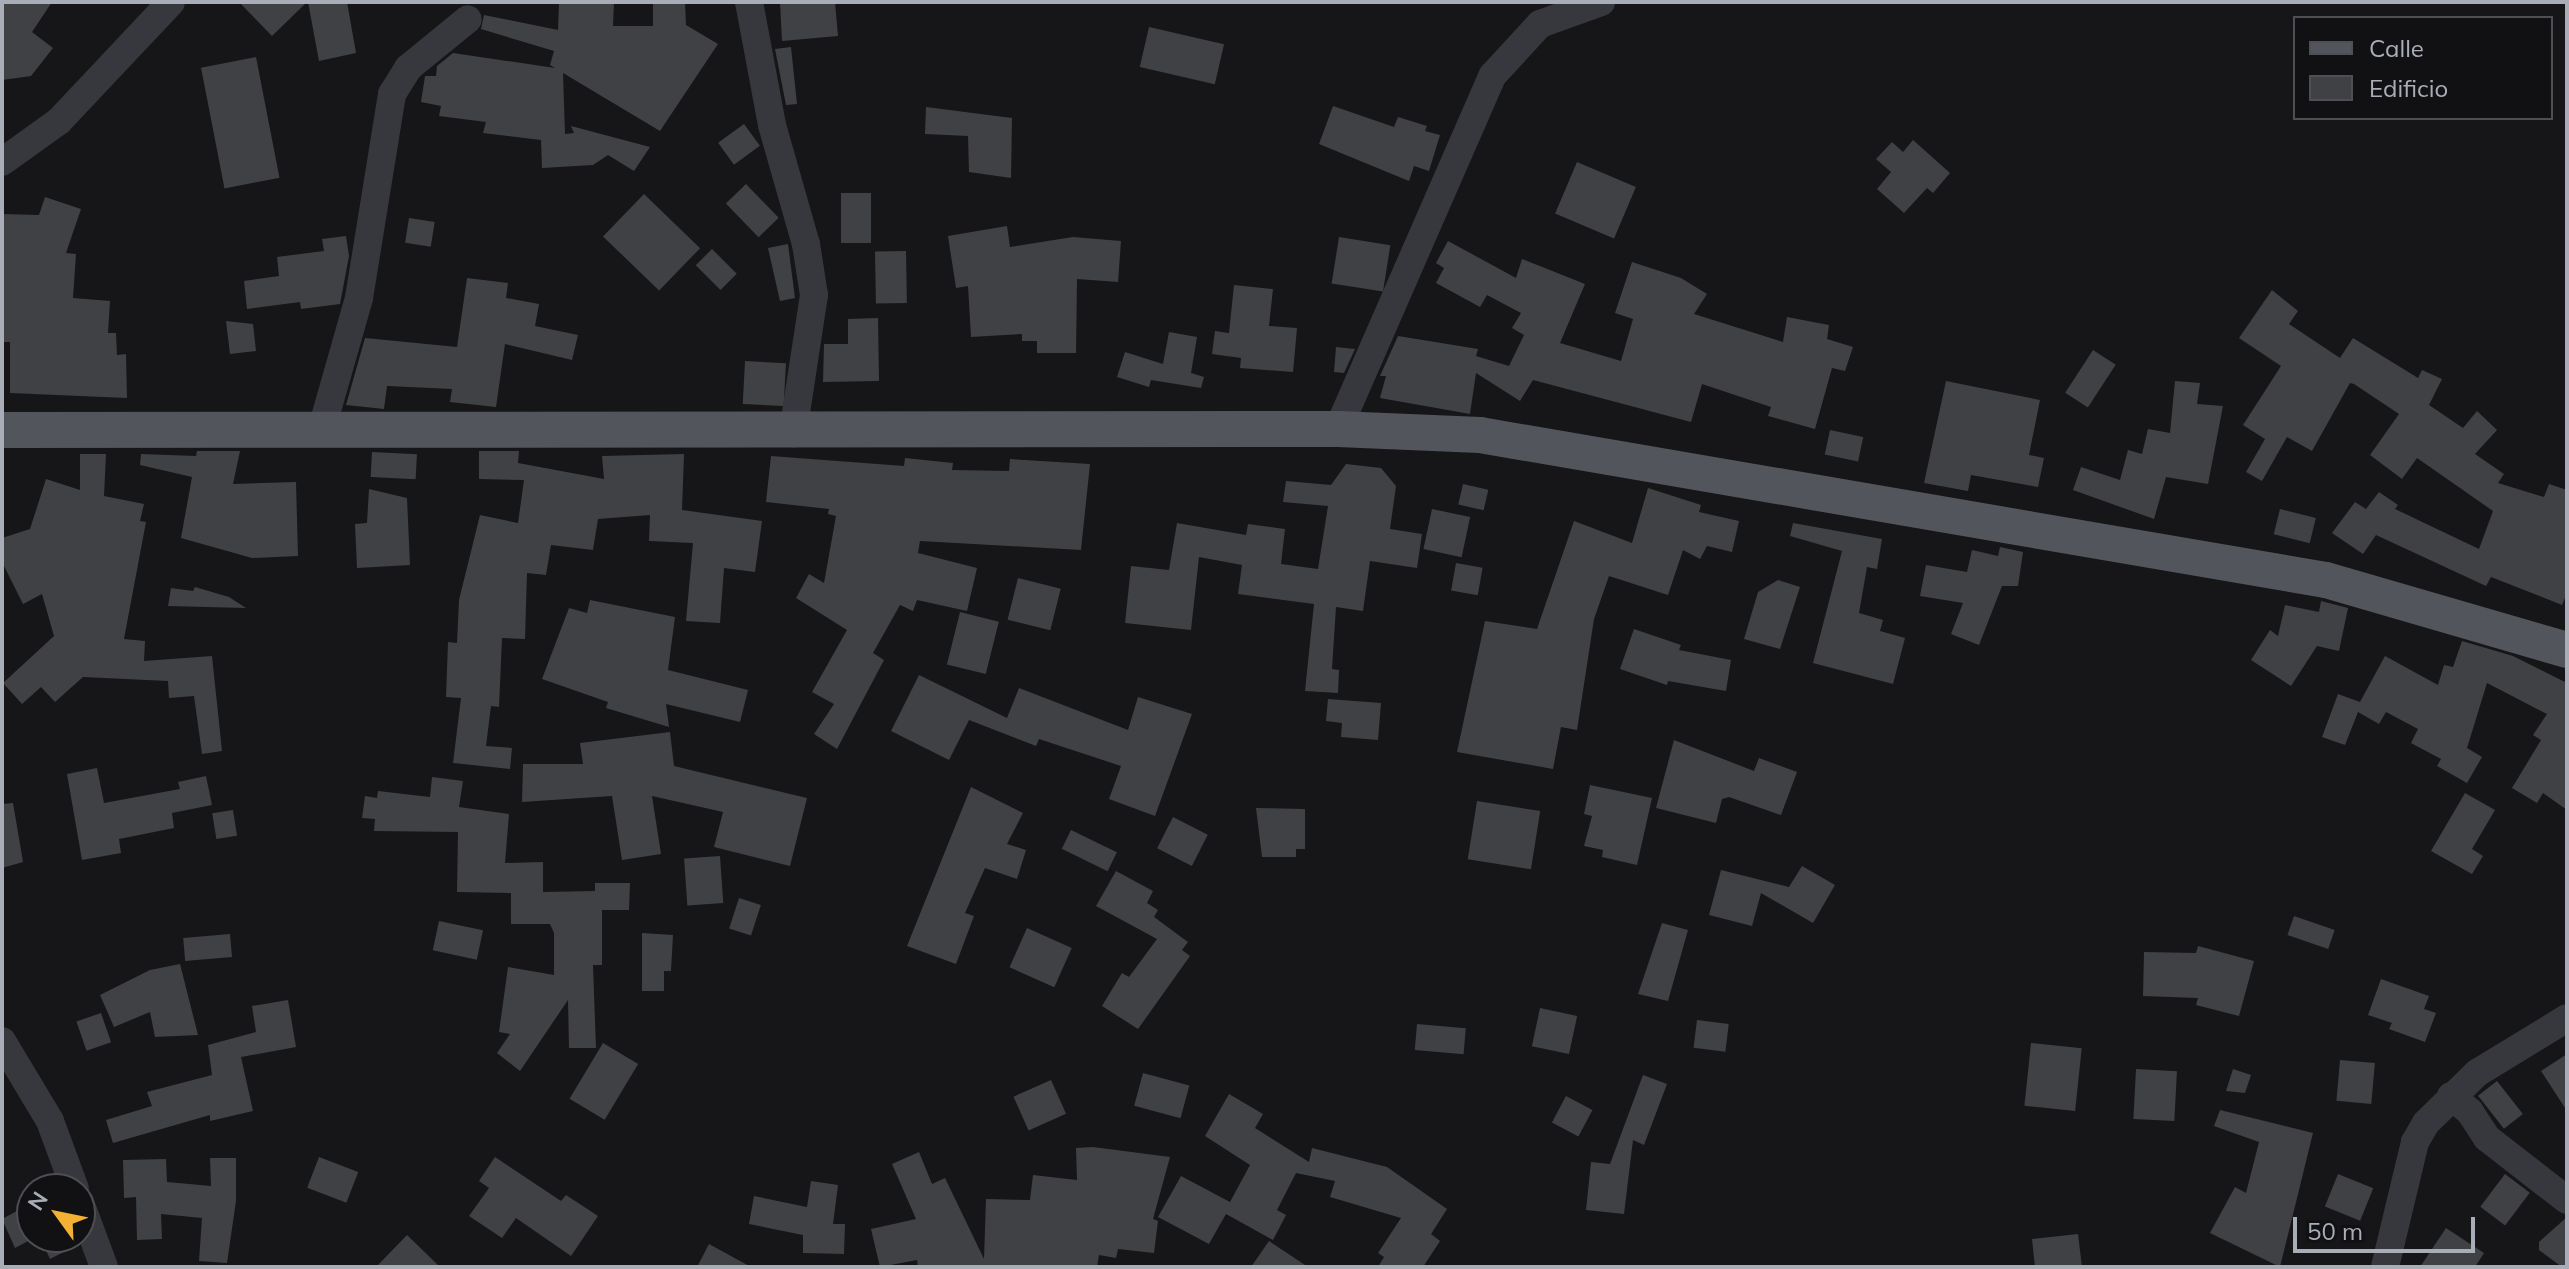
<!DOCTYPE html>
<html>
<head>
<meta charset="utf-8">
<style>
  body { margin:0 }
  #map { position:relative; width:2569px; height:1269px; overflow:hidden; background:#161618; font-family:Mulish,sans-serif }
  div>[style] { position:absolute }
  .building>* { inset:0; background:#404145; transform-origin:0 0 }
  .minor>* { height:28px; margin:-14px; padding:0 14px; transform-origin:14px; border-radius:14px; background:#37383d }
  .major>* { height:36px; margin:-18px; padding:0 18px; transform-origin:18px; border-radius:18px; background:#53555c }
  span { translate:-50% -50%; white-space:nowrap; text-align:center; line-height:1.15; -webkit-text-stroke:6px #111113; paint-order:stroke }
  .frame { position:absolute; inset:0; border:4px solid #a8adb8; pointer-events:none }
  .legend { position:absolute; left:2293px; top:16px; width:260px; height:104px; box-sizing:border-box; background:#111113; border:2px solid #4d4f55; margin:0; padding:10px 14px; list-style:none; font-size:24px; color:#a8adb8 }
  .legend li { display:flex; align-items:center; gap:16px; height:40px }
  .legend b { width:40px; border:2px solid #4d4f55 }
  .north { position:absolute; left:16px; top:1173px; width:80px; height:80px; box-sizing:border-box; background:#111113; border:2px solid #4d4f55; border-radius:50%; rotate:303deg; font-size:22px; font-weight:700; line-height:32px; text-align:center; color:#a8adb8 }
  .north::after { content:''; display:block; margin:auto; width:28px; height:36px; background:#f2b134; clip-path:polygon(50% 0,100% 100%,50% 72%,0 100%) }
  .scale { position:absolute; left:2293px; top:1217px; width:182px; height:36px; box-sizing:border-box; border:4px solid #a8adb8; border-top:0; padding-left:10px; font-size:24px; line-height:28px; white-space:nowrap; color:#a8adb8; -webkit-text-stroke:6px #111113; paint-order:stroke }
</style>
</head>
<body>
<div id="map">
  <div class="building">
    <div style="clip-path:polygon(2px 2px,52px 2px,32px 32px,53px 48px,31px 76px,2px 80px)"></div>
    <div style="clip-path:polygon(239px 2px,307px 2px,272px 36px)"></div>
    <div style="clip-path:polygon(308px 2px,347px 2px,356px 53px,319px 61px)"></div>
    <div style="clip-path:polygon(559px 2px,614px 2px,613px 26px,653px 26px,653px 2px,685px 2px,686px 25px,718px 44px,660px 131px,563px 73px,565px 134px,574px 133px,571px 126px,650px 147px,634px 171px,608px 155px,593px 165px,542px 168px,541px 140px,483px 133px,486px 122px,439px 116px,441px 106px,421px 102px,425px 76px,436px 76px,437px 66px,453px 53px,555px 68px,550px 65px,554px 51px,481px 29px,484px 15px,558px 30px)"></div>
    <div style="clip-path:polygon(780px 2px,835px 2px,838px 36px,782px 41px)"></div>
    <div style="left:1149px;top:27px;width:77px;height:41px;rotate:13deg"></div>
    <div style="clip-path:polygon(791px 47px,797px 104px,786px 105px,775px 49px)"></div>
    <div style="left:256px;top:57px;width:123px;height:56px;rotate:79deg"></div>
    <div style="clip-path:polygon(1333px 106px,1394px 127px,1398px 117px,1427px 126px,1425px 131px,1440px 135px,1429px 171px,1414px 166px,1409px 181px,1319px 144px)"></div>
    <div style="clip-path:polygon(926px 107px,1012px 118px,1011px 178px,969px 172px,968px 136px,925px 134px)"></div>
    <div style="left:744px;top:124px;width:27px;height:32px;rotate:54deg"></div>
    <div style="clip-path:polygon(1913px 140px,1950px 173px,1933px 193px,1927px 188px,1904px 213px,1877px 189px,1891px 172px,1876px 159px,1892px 142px,1903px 152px)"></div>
    <div style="left:1577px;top:162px;width:64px;height:56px;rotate:23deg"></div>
    <div style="left:746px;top:184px;width:47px;height:28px;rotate:46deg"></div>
    <div style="left:841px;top:193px;width:30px;height:50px"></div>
    <div style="left:644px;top:194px;width:78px;height:59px;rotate:44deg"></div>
    <div style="clip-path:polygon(45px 197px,81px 209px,66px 253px,76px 254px,73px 298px,110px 301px,108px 333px,116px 333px,117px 355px,126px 354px,127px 398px,10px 393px,10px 342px,2px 342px,2px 214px,39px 215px)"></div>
    <div style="left:409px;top:218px;width:26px;height:25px;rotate:9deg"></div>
    <div style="clip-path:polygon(1007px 226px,1010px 247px,1073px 237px,1121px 241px,1118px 282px,1077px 279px,1076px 353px,1037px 353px,1037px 341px,1022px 341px,1022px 334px,971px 337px,968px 286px,956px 288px,948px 236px)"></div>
    <div style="clip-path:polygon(346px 236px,349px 256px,340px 304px,301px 309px,300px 302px,247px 309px,244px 281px,279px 276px,277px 257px,324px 251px,322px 239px)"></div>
    <div style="left:1339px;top:237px;width:52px;height:47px;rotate:9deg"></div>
    <div style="clip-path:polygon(1448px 241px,1516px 278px,1522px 259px,1585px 284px,1560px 343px,1621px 361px,1633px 319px,1615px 313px,1632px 262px,1681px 278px,1707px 294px,1694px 314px,1783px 342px,1787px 317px,1829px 325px,1827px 339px,1853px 347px,1845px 371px,1832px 368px,1815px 429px,1768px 416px,1771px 407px,1702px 384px,1691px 422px,1533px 380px,1520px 401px,1476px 373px,1470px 414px,1380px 398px,1386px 376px,1380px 376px,1398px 336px,1478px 349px,1476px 356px,1509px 366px,1524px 335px,1512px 328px,1521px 313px,1487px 295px,1480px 307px,1436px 283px,1444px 268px,1436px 263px)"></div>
    <div style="clip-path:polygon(788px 244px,795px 298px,780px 301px,768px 248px)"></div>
    <div style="left:712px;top:249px;width:35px;height:23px;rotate:45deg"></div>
    <div style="left:906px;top:251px;width:52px;height:31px;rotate:89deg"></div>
    <div style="clip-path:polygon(467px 278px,508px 283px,506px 298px,539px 304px,535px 326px,578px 335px,572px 360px,505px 344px,496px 407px,450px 402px,452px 389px,387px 386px,384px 409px,346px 405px,365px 338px,457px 347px)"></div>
    <div style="clip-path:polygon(1234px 285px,1273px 289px,1269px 326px,1297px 328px,1293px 372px,1240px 368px,1241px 358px,1212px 354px,1215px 331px,1229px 333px)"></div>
    <div style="clip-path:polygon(2272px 290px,2298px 311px,2289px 324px,2340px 358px,2353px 338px,2418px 378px,2422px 370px,2442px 379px,2429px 405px,2463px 428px,2477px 411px,2497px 430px,2475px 454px,2504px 474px,2498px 483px,2544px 497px,2549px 484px,2567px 490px,2567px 593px,2562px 605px,2491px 577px,2486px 586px,2376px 535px,2363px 554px,2332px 533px,2355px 502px,2366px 509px,2379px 492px,2398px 505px,2395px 509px,2479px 549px,2493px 511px,2417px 458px,2402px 479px,2370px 455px,2399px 414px,2354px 384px,2350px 383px,2312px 451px,2287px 437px,2262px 481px,2246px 472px,2265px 439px,2243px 425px,2281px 366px,2239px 338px)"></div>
    <div style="clip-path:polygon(878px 318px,879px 381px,823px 382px,824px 344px,848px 344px,848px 319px)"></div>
    <div style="clip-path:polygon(226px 321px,253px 324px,256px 351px,230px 354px)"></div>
    <div style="clip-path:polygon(1169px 332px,1197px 337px,1191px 373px,1204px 377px,1201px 388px,1151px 380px,1149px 387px,1117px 377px,1125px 352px,1163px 364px)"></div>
    <div style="clip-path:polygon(1336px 347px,1355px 349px,1344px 373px,1334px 372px)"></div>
    <div style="left:2093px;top:350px;width:27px;height:51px;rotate:33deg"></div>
    <div style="left:745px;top:361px;width:41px;height:43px;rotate:3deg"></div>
    <div style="clip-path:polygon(1946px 381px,2040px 400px,2029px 455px,2044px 458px,2038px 487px,1971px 475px,1968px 491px,1924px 483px)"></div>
    <div style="clip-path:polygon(2175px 381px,2200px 383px,2197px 404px,2223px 406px,2208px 484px,2166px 477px,2154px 519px,2073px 490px,2081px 467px,2120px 480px,2128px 450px,2142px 454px,2148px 429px,2170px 433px)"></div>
    <div style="left:1830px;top:430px;width:34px;height:25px;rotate:12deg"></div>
    <div style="clip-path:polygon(197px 451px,240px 451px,233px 484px,296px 482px,298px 556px,252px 558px,181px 538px,192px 477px,140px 465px,141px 454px,196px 456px)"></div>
    <div style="clip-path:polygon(479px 451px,519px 451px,518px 463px,604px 479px,602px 456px,684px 454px,682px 510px,762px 521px,755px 572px,724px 568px,720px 623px,686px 621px,693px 543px,649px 541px,650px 515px,598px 519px,593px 550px,551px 545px,546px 575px,527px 573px,525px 639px,502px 638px,499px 707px,491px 706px,486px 746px,512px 748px,510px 769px,453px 763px,461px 698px,446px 697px,448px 642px,457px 643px,459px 600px,480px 515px,518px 523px,524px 480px,479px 479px)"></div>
    <div style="left:372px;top:452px;width:45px;height:25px;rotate:3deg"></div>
    <div style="clip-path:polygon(80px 454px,106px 454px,104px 496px,144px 504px,140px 521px,146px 522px,124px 639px,145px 641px,144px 661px,212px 656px,222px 751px,202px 754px,194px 696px,169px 698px,168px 681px,83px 677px,55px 702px,41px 687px,22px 704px,3px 683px,54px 636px,42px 594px,23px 604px,2px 562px,2px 538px,30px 529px,46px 479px,80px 490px)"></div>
    <div style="clip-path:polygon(771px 456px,904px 466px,905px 458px,953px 463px,952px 470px,1009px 471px,1010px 459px,1090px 464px,1081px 550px,920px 541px,918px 553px,977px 568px,967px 611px,917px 600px,913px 611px,900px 605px,873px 653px,884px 660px,837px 749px,814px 734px,834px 704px,812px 692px,847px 630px,796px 598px,809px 574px,824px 583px,836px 516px,828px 514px,829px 509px,766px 502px)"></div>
    <div style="clip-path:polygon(1346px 464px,1381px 468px,1396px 486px,1390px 529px,1422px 534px,1417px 568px,1370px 561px,1363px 611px,1336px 607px,1332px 669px,1339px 670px,1338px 693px,1305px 691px,1314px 604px,1238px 594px,1242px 565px,1199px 557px,1191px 630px,1125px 623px,1131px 566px,1169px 570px,1177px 523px,1246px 535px,1248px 524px,1285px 529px,1281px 564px,1318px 569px,1328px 506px,1283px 502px,1286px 481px,1331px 485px)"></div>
    <div style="left:1463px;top:484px;width:26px;height:21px;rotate:13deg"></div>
    <div style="clip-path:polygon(1648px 488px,1701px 505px,1699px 512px,1739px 521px,1732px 552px,1707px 546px,1700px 559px,1683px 550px,1668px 595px,1609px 576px,1594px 619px,1577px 730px,1561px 727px,1553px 769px,1457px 752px,1485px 621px,1537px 629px,1574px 521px,1632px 543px)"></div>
    <div style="clip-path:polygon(369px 489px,407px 498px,410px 565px,357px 568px,355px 524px,367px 523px)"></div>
    <div style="left:1432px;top:509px;width:39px;height:41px;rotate:12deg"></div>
    <div style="left:2280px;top:509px;width:37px;height:26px;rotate:14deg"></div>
    <div style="clip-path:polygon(1793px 523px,1882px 539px,1877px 569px,1867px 567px,1859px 613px,1883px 620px,1880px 631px,1905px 638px,1893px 684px,1813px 663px,1842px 551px,1790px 536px)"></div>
    <div style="clip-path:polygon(2000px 547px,2023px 552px,2018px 586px,2002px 586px,1979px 645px,1951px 634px,1963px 603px,1920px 596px,1926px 565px,1967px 572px,1972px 550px,1998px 556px)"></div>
    <div style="left:1456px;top:563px;width:27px;height:28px;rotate:10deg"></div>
    <div style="left:1018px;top:578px;width:44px;height:43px;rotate:14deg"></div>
    <div style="clip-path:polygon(1778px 580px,1800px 587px,1780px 649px,1744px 639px,1758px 592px)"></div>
    <div style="clip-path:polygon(195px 587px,229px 597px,246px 608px,168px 606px,171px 588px,193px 591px)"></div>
    <div style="clip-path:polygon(590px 600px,675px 617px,668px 670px,748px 690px,740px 722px,666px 704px,669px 727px,606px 708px,608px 702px,542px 679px,569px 608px,587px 613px)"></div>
    <div style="clip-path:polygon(2321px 601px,2348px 608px,2339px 651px,2317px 646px,2291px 686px,2251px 660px,2270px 630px,2278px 636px,2285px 605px,2319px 612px)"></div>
    <div style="left:960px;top:612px;width:40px;height:54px;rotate:14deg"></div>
    <div style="clip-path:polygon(1634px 629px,1681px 645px,1679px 650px,1731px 660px,1726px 691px,1668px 681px,1667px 685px,1620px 669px)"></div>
    <div style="clip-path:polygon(2462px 641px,2513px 656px,2567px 683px,2567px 810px,2543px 793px,2537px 803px,2512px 788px,2541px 740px,2533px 735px,2547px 714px,2487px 683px,2467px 748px,2482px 757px,2467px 783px,2437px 766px,2441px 759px,2411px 743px,2418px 729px,2386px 712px,2379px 724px,2358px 712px,2345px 745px,2322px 737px,2338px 694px,2360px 702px,2385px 656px,2438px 685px,2444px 665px,2453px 667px)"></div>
    <div style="clip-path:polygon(919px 675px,1007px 718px,1019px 688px,1128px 730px,1138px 697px,1192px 714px,1155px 816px,1109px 799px,1121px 766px,1039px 739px,1036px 746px,969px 720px,949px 760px,891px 731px)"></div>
    <div style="clip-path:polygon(1328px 699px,1381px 703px,1378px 740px,1341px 737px,1342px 723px,1326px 721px)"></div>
    <div style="clip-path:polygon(670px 732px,674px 766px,807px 798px,790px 866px,714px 847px,723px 812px,652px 796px,661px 854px,622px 860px,612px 796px,522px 802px,523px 764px,583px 764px,580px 743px)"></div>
    <div style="clip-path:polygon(1674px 740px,1754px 771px,1759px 758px,1797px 772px,1781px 815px,1729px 797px,1722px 799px,1716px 823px,1656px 808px)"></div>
    <div style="clip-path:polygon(97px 768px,104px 803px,180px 789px,178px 782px,206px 776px,212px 805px,172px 813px,174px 828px,119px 839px,121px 853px,82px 860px,67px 774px)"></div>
    <div style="clip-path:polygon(432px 777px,463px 781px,459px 807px,509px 814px,505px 863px,543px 862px,543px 892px,595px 891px,595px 883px,630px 883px,629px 910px,602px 910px,602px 965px,593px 965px,596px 1048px,569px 1048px,568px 1000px,520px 1071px,497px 1053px,510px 1034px,499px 1032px,508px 967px,554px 975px,554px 933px,550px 924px,511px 924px,511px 893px,457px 892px,458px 832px,374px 831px,375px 819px,362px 818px,365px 796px,377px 798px,378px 791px,430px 797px)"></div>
    <div style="clip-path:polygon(1590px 785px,1652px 798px,1637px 865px,1602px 857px,1603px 850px,1584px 846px,1592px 816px,1584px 814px)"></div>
    <div style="clip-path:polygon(971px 787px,1023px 813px,1007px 844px,1026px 850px,1017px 879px,985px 868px,965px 913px,974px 916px,956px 964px,907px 946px)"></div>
    <div style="clip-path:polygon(2465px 793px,2495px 810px,2472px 849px,2483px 856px,2472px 874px,2431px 851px)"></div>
    <div style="left:1477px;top:801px;width:64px;height:59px;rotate:9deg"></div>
    <div style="clip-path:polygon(13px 803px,23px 862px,2px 868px,2px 804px)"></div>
    <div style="clip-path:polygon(1256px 808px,1305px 809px,1305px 849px,1296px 849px,1296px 857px,1262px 857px)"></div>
    <div style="left:233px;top:810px;width:26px;height:21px;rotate:81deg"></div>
    <div style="left:1173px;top:817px;width:39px;height:35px;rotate:27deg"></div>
    <div style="left:1071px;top:830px;width:51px;height:21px;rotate:26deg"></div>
    <div style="left:720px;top:856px;width:47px;height:36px;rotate:86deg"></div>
    <div style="clip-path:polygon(1802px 866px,1835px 885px,1813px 923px,1761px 893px,1752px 926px,1709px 915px,1721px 870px,1789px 887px)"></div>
    <div style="clip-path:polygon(1116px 871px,1153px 891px,1147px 903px,1158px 910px,1154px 917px,1188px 942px,1182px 950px,1190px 956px,1138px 1029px,1102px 1006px,1122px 973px,1129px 977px,1157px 939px,1096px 906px)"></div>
    <div style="left:739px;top:898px;width:23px;height:32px;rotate:18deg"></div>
    <div style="left:2294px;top:916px;width:43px;height:20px;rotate:19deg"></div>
    <div style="left:439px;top:921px;width:45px;height:30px;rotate:12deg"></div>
    <div style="clip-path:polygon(1662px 923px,1688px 930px,1668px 1001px,1638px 994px)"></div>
    <div style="left:1027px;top:928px;width:49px;height:43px;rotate:24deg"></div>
    <div style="clip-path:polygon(642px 933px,673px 935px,671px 971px,664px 971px,664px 991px,642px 991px)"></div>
    <div style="left:230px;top:934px;width:23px;height:47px;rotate:85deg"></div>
    <div style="clip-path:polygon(2198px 946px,2254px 961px,2239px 1016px,2196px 1005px,2198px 998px,2143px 996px,2144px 952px,2196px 953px)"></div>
    <div style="clip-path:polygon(180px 964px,198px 1035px,155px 1037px,150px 1012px,114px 1027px,100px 995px,150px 970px)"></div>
    <div style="clip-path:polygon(2381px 979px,2429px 996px,2424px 1009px,2436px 1013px,2425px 1042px,2389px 1029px,2392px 1023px,2368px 1015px)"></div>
    <div style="clip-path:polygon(288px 1000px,296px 1047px,241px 1057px,253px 1111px,210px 1121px,210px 1115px,113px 1143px,106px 1120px,152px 1106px,147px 1092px,212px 1075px,208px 1045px,256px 1032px,252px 1006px)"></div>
    <div style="left:1540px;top:1008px;width:38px;height:39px;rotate:12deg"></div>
    <div style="left:101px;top:1013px;width:31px;height:26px;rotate:71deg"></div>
    <div style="left:1697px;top:1020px;width:32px;height:28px;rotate:7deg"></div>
    <div style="left:1417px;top:1024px;width:49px;height:26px;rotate:5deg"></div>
    <div style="left:603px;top:1043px;width:41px;height:65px;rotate:31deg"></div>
    <div style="left:2031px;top:1043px;width:51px;height:63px;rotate:6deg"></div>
    <div style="clip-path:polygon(2567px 1054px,2567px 1111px,2541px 1071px)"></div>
    <div style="left:2340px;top:1060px;width:35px;height:41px;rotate:5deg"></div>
    <div style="left:2136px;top:1069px;width:41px;height:50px;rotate:3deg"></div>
    <div style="clip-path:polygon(2233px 1069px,2251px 1075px,2245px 1093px,2226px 1091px)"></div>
    <div style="left:1143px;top:1073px;width:48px;height:34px;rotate:15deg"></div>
    <div style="clip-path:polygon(1643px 1075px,1667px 1084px,1644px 1145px,1633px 1140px,1624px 1214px,1586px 1210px,1591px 1162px,1610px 1164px)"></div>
    <div style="left:1051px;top:1080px;width:37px;height:41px;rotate:66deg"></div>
    <div style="left:2497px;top:1081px;width:42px;height:24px;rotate:52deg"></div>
    <div style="clip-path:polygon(1229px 1094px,1263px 1114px,1255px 1128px,1309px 1162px,1312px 1148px,1387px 1167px,1447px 1209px,1431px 1234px,1440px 1241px,1423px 1267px,1378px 1267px,1384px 1257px,1378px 1253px,1401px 1218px,1330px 1197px,1335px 1181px,1296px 1173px,1277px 1210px,1286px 1215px,1273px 1240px,1226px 1214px,1209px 1244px,1158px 1217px,1181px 1176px,1230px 1202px,1250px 1165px,1205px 1136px)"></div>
    <div style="left:1566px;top:1096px;width:30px;height:30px;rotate:28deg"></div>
    <div style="clip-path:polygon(2220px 1110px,2313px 1133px,2280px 1267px,2210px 1233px,2235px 1187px,2246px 1193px,2259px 1142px,2214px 1126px)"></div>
    <div style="clip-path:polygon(1093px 1147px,1170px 1157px,1153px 1219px,1158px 1221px,1154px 1253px,1118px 1249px,1116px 1258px,1099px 1255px,1097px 1267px,918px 1267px,917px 1260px,880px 1267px,871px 1229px,916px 1219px,892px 1164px,919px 1152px,932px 1184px,945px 1178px,984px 1259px,986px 1199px,1030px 1200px,1033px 1175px,1077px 1180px,1076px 1148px)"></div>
    <div style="left:319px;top:1157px;width:42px;height:33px;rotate:21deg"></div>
    <div style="clip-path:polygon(495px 1157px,561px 1201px,566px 1195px,598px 1216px,571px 1256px,516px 1218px,502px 1238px,469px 1216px,489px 1188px,479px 1181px)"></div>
    <div style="clip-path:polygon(210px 1158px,236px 1158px,236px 1201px,227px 1263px,199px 1261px,202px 1218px,161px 1214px,162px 1239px,137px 1240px,136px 1197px,124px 1198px,123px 1160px,166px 1159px,167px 1182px,211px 1186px)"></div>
    <div style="left:2338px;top:1174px;width:38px;height:35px;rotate:22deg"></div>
    <div style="left:2505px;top:1174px;width:31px;height:41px;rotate:37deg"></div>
    <div style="clip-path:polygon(811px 1181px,838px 1185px,833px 1224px,845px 1224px,844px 1254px,803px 1253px,803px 1235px,749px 1224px,754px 1196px,807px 1207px)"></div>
    <div style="clip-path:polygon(32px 1203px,32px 1239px,15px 1248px,2px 1219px)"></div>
    <div style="clip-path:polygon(2567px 1217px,2567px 1267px,2562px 1267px,2539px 1250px,2539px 1242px)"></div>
    <div style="clip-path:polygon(2446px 1228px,2484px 1253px,2475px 1267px,2420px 1267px)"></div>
    <div style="clip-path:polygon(2078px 1234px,2082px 1267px,2035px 1267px,2032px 1239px)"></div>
    <div style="clip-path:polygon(407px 1235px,440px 1267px,376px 1267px)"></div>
    <div style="clip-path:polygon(40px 1237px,75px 1237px,78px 1245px,50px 1259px)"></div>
    <div style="clip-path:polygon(1269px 1241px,1308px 1267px,1251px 1267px)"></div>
    <div style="clip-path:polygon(709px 1244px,751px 1267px,697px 1267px)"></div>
  </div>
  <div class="minor">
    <div style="left:749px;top:2px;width:125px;rotate:79.4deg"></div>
    <div style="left:772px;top:125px;width:124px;rotate:74.1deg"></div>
    <div style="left:806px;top:244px;width:52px;rotate:81.1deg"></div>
    <div style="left:814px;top:295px;width:140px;rotate:98.7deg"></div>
    <div style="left:2px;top:162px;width:70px;rotate:-35.7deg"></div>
    <div style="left:59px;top:121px;width:163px;rotate:-46.7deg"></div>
    <div style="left:322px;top:428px;width:135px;rotate:-74.1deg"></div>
    <div style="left:359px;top:298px;width:207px;rotate:-80.8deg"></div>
    <div style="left:392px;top:94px;width:31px;rotate:-58deg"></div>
    <div style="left:408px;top:68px;width:77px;rotate:-39.2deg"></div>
    <div style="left:1338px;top:429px;width:386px;rotate:-66.4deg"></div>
    <div style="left:1493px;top:75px;width:69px;rotate:-47.3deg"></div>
    <div style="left:1540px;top:24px;width:65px;rotate:-19.8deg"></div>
    <div style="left:2px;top:1041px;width:93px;rotate:59deg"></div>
    <div style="left:50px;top:1121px;width:72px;rotate:69.8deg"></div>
    <div style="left:2451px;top:1096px;width:25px;rotate:40deg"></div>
    <div style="left:2470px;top:1112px;width:31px;rotate:57deg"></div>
    <div style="left:2487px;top:1138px;width:101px;rotate:37.8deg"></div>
    <div style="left:80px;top:1202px;width:69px;rotate:69.7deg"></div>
    <div style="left:2385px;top:1267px;width:129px;rotate:-76.5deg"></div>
    <div style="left:2415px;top:1142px;width:22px;rotate:-60deg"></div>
    <div style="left:2426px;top:1123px;width:71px;rotate:-44.4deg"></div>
    <div style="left:2477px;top:1073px;width:105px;rotate:-31.4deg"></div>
  </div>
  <div class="major">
    <div style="left:2px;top:430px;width:1336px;rotate:-0.04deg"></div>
    <div style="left:1338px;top:429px;width:142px;rotate:2.4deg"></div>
    <div style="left:1480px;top:435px;width:858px;rotate:9.73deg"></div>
    <div style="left:2326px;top:580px;width:251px;rotate:16.2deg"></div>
  </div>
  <div class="frame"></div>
  <ul class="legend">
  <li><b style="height:10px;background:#53555c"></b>Calle</li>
  <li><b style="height:22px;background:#404145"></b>Edificio</li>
  </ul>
  <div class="north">N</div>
  <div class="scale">50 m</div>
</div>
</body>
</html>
